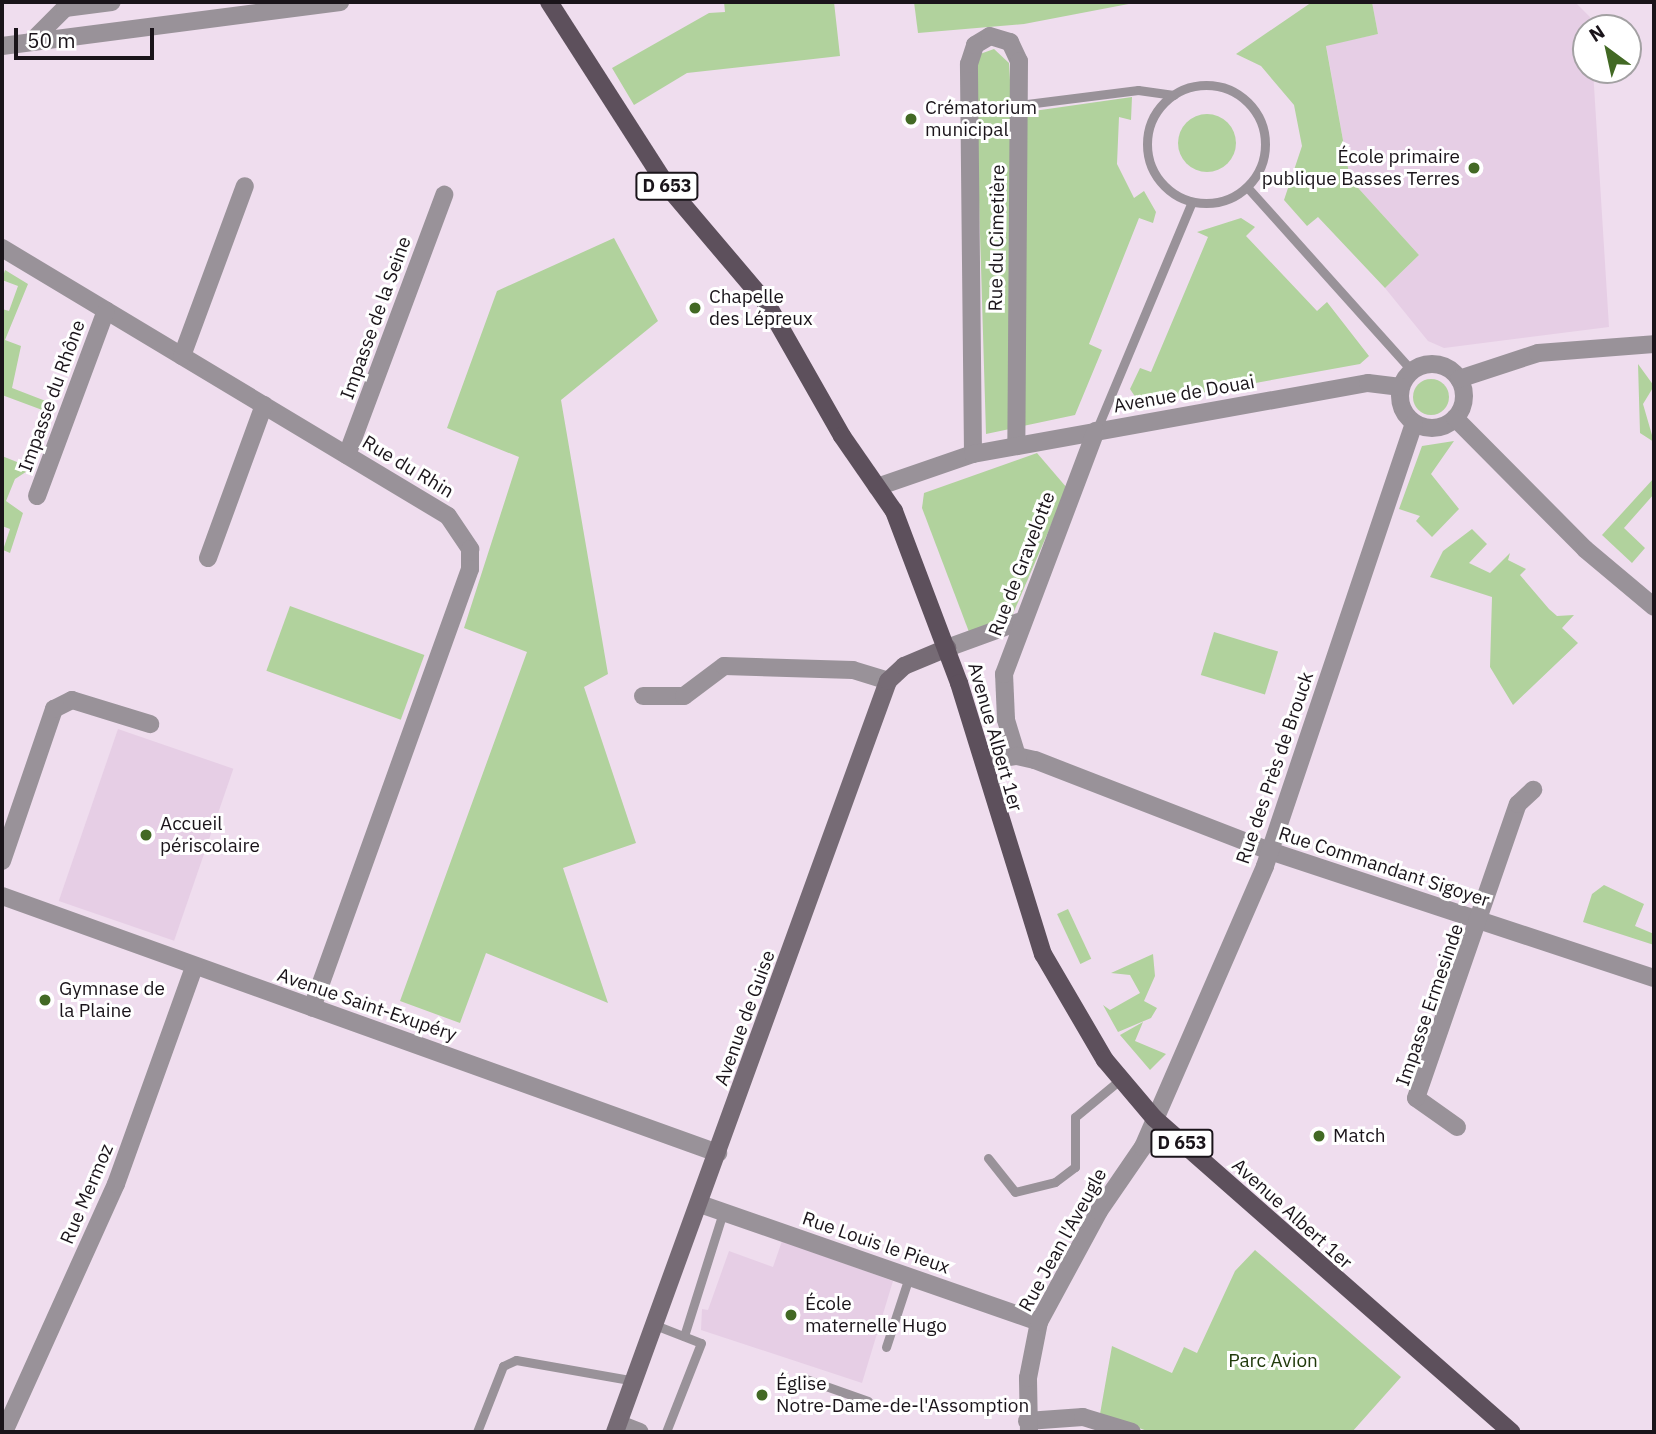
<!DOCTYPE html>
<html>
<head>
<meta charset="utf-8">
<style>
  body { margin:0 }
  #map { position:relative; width:1656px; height:1434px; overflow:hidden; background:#efddee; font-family:"IBM Plex Sans",sans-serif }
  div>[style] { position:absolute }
  .built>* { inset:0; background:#e6cee5; transform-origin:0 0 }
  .green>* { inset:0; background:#b1d29d; transform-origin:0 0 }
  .round { border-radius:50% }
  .lane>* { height:9px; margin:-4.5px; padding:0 4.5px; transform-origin:4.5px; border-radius:4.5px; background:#999299 }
  .lane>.ring { margin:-4.5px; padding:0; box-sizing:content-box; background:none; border:9px solid #999299; border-radius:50% }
  .street>* { height:18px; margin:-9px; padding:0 9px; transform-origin:9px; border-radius:9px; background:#999299 }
  .street>.ring { margin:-9px; padding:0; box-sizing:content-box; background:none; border:18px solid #999299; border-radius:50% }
  .secondary>* { height:18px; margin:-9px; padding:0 9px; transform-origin:9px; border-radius:9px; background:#766b75 }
  .primary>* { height:18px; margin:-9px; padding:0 9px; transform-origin:9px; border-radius:9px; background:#5d505c }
  .dots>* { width:19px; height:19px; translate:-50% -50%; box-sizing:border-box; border:4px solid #fff; border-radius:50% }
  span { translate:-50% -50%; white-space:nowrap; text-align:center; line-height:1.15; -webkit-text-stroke:6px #fff; paint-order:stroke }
  .shield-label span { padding:2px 5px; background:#fff; border:2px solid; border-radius:5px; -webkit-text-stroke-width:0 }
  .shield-label { font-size:18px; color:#1a141a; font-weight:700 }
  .poi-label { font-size:19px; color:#1a141a }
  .left { translate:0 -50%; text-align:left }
  .right { translate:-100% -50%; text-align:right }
  .street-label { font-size:19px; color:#1a141a }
  .park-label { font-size:19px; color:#203a0b }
  .frame { position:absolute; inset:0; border:4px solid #1a141a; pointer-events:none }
  .north { position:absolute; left:1572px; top:14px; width:70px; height:70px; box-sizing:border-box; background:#fff; border:2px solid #a3a1a3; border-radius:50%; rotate:327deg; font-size:19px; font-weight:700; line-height:28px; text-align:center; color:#1a141a }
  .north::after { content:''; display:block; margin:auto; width:24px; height:32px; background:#426924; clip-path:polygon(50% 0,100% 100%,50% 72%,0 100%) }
  .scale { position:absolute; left:14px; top:28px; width:140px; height:32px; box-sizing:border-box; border:4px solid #1a141a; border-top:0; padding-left:9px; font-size:21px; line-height:24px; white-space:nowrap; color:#1a141a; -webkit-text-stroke:5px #fff; paint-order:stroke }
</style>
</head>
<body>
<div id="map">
  <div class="built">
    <div style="clip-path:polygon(1372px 2px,1575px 2px,1590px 17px,1586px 70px,1593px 70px,1609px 327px,1444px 348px,1428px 341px,1385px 288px,1419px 255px,1350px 179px,1326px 45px,1378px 34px)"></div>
    <div style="left:118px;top:729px;width:122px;height:182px;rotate:19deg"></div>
    <div style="clip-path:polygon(782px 1241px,893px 1281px,862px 1383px,701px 1330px,702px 1309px,708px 1310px,729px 1251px,773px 1267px)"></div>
  </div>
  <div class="green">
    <div style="clip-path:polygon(724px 2px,834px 2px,840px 56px,687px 73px,634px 105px,612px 68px,709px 13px,725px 12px)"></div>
    <div style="clip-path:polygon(914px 2px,1139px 2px,1024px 24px,918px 33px)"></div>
    <div style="clip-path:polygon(1312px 2px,1372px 2px,1378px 34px,1326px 46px,1350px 179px,1419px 255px,1385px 288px,1318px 217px,1307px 226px,1284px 200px,1302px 146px,1294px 105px,1261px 66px,1236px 54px)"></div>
    <div style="clip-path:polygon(994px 49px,1009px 63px,1012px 114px,1132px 97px,1131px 120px,1119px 117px,1117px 164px,1134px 198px,1144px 191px,1156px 212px,1153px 223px,1139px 218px,1089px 344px,1102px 350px,1075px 415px,986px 434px,975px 66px,980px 54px)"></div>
    <div class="round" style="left:1178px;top:114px;width:58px;height:58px"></div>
    <div style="clip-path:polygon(1241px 218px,1255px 227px,1246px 236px,1317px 311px,1327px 302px,1369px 356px,1360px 364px,1140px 404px,1130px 389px,1140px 368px,1151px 372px,1208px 237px,1197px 232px)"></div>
    <div style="clip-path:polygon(614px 238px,658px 321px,561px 400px,608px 674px,584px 687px,636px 843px,563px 868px,608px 1003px,486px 953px,460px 1023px,400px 1001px,527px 652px,464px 628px,519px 457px,447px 428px,497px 291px)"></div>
    <div style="clip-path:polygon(5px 270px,28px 284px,5px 340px,21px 346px,12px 388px,56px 405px,53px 414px,2px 395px,2px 309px,9px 311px,18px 286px,2px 280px)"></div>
    <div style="clip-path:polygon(1638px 364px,1654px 386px,1643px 404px,1654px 442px,1640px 433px)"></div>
    <div class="round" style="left:1413px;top:379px;width:36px;height:36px"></div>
    <div style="clip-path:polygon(1454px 441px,1431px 474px,1459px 509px,1432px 537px,1416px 521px,1420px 516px,1399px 509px,1422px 446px)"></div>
    <div style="clip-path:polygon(1037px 453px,1067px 488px,1012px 616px,969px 632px,922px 508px,924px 493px)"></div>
    <div style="clip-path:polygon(2px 456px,32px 468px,15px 479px,6px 501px,23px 513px,10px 553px,3px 550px,10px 529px,2px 526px)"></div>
    <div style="clip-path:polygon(1654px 478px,1654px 494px,1624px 528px,1645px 548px,1632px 563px,1602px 535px)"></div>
    <div style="clip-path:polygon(1472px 529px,1487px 544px,1469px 563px,1490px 573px,1510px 553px,1508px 560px,1526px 569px,1520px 575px,1549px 609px,1557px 616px,1574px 615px,1562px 628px,1578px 643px,1513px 705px,1490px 667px,1492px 597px,1430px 577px,1443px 551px)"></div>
    <div style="left:290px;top:606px;width:143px;height:69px;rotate:20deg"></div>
    <div style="left:1214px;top:632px;width:67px;height:45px;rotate:17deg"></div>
    <div style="clip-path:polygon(1604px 885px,1644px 904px,1635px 926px,1654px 934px,1654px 945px,1583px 922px,1592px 894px)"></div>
    <div style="left:1068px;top:909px;width:55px;height:12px;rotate:65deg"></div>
    <div style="clip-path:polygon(1153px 954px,1155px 976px,1144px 1001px,1157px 1008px,1151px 1018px,1118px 1032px,1103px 1005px,1110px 1010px,1140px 993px,1130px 975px,1111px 973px)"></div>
    <div style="clip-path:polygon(1143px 1022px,1135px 1041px,1166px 1054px,1150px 1070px,1120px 1035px)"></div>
    <div style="clip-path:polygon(1255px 1250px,1401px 1377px,1352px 1432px,1150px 1432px,1100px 1414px,1112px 1346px,1172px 1373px,1184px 1347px,1197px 1353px,1235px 1271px)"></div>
  </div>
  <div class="lane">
    <div class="ring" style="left:1147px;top:85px;width:109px;height:109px"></div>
    <div style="left:1019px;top:105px;width:120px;rotate:-7.2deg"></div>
    <div style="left:1138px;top:90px;width:36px;rotate:8deg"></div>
    <div style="left:1247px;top:187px;width:247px;rotate:48.1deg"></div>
    <div style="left:1096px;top:431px;width:248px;rotate:-67.3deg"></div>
    <div style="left:988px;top:1158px;width:43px;rotate:51.5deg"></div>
    <div style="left:1015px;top:1192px;width:41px;rotate:-14deg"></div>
    <div style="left:1055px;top:1182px;width:25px;rotate:-37deg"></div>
    <div style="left:1075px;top:1167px;width:50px;rotate:-90deg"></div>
    <div style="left:1075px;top:1117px;width:60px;rotate:-39.6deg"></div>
    <div style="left:655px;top:1325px;width:49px;rotate:21.4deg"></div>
    <div style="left:701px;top:1343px;width:96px;rotate:111.5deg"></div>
    <div style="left:684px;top:1336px;width:130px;rotate:-72.5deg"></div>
    <div style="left:886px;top:1347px;width:74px;rotate:-71.8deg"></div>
    <div style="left:803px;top:1378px;width:69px;rotate:19.5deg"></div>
    <div style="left:477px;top:1432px;width:71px;rotate:-68.5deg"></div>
    <div style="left:503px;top:1366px;width:14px;rotate:-25deg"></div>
    <div style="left:516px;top:1360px;width:121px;rotate:10deg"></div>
  </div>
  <div class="street">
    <div style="left:31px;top:42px;width:48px;rotate:-45deg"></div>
    <div style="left:65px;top:8px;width:47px;rotate:-7.3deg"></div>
    <div style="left:2px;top:46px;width:341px;rotate:-7.4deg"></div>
    <div style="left:2px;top:248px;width:520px;rotate:31deg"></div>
    <div style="left:448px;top:516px;width:40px;rotate:56deg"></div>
    <div style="left:470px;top:549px;width:20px;rotate:90deg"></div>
    <div style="left:470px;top:569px;width:466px;rotate:109.8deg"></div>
    <div style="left:182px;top:356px;width:181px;rotate:-69.7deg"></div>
    <div class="ring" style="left:1400px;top:364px;width:46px;height:46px"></div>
    <div style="left:1459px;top:379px;width:83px;rotate:-18.2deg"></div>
    <div style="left:1538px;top:353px;width:116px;rotate:-4.4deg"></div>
    <div style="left:1455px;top:418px;width:185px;rotate:45.2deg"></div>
    <div style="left:1585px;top:549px;width:90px;rotate:40deg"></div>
    <div style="left:973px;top:454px;width:390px;rotate:-90.6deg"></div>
    <div style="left:969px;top:64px;width:20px;rotate:-72deg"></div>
    <div style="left:975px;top:45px;width:17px;rotate:-31deg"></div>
    <div style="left:990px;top:36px;width:21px;rotate:17deg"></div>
    <div style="left:1010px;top:42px;width:21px;rotate:65deg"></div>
    <div style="left:1019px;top:61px;width:385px;rotate:90.4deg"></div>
    <div style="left:347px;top:455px;width:278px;rotate:-69.5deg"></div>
    <div style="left:877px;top:487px;width:102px;rotate:-19deg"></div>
    <div style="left:973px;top:454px;width:401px;rotate:-10.2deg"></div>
    <div style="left:1368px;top:383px;width:33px;rotate:7deg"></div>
    <div style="left:37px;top:496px;width:198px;rotate:-69.6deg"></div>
    <div style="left:208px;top:558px;width:163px;rotate:-69.9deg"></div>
    <div style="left:947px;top:648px;width:77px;rotate:-19.9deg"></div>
    <div style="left:643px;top:696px;width:41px"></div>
    <div style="left:684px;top:696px;width:50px;rotate:-36.9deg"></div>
    <div style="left:724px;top:666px;width:129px;rotate:1.8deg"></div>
    <div style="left:853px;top:670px;width:37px;rotate:17deg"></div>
    <div style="left:1017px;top:756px;width:39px;rotate:-107deg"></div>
    <div style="left:1006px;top:719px;width:45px;rotate:-92.5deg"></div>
    <div style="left:1004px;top:674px;width:260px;rotate:-69.3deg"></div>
    <div style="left:984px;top:761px;width:33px;rotate:-9deg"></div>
    <div style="left:1017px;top:756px;width:18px;rotate:13deg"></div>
    <div style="left:1035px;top:760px;width:252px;rotate:21.2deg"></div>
    <div style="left:1270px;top:851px;width:404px;rotate:18.3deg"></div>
    <div style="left:2px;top:861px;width:161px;rotate:-71.1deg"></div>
    <div style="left:54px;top:709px;width:20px;rotate:-27deg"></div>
    <div style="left:72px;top:700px;width:82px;rotate:17.1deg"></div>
    <div style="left:2px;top:896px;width:761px;rotate:19.75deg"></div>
    <div style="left:1457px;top:1127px;width:50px;rotate:-144.7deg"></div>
    <div style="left:1416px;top:1098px;width:311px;rotate:-70.9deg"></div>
    <div style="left:1518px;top:804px;width:21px;rotate:-43deg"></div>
    <div style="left:700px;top:1204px;width:359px;rotate:19.2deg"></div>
    <div style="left:1027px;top:1421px;width:56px;rotate:-4.1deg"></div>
    <div style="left:1083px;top:1417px;width:51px;rotate:17deg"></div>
    <div style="left:619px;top:1424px;width:22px;rotate:21deg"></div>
    <div style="left:4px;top:1432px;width:272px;rotate:-65.7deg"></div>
    <div style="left:116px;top:1184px;width:231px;rotate:-70.2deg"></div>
    <div style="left:1029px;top:1432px;width:54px;rotate:-91.1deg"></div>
    <div style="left:1028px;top:1378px;width:57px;rotate:-78.9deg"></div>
    <div style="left:1039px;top:1322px;width:126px;rotate:-61.6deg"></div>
    <div style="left:1099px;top:1211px;width:78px;rotate:-55.5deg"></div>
    <div style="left:1143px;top:1147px;width:306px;rotate:-66.5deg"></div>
    <div style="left:1265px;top:866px;width:467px;rotate:-71.4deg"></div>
  </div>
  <div class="secondary">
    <div style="left:615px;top:1432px;width:799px;rotate:-70.02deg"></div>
    <div style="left:888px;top:681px;width:22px;rotate:-43deg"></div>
    <div style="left:904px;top:666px;width:47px;rotate:-22.7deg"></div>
  </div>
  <div class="primary">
    <div style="left:549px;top:2px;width:219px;rotate:57.3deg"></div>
    <div style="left:667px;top:186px;width:155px;rotate:49.7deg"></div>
    <div style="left:767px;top:304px;width:152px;rotate:60.4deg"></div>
    <div style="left:842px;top:436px;width:91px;rotate:55.3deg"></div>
    <div style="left:894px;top:511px;width:184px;rotate:69.3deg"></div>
    <div style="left:959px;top:683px;width:284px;rotate:72.8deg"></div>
    <div style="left:1043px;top:954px;width:123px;rotate:59.7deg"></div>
    <div style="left:1105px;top:1060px;width:76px;rotate:49.8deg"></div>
    <div style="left:1154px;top:1118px;width:476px;rotate:41.3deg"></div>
  </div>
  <div class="dots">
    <div style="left:911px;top:119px;background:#426924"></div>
    <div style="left:1474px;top:168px;background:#426924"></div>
    <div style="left:695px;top:308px;background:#426924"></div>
    <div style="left:146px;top:835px;background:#426924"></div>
    <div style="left:45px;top:1000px;background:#426924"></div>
    <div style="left:1319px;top:1136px;background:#426924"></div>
    <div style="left:791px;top:1315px;background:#426924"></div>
    <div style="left:762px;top:1395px;background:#426924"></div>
  </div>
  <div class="shield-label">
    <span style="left:667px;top:186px">D 653</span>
    <span style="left:1182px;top:1143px">D 653</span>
  </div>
  <div class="poi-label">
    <span class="left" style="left:925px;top:119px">Crématorium<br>municipal</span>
    <span class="right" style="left:1460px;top:168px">École primaire<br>publique Basses Terres</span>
    <span class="left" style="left:709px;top:308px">Chapelle<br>des Lépreux</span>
    <span class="left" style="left:160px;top:835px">Accueil<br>périscolaire</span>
    <span class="left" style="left:59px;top:1000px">Gymnase de<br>la Plaine</span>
    <span class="left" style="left:1333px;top:1136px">Match</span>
    <span class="left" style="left:805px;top:1315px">École<br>maternelle Hugo</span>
    <span class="left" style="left:776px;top:1395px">Église<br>Notre-Dame-de-l'Assomption</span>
  </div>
  <div class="street-label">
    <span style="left:997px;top:238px;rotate:-89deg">Rue du Cimetière</span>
    <span style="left:376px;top:318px;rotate:-70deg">Impasse de la Seine</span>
    <span style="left:1184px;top:394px;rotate:-10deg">Avenue de Douai</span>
    <span style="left:52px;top:396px;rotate:-70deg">Impasse du Rhône</span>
    <span style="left:408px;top:467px;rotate:31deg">Rue du Rhin</span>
    <span style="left:1022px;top:564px;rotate:-69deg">Rue de Gravelotte</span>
    <span style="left:995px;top:737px;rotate:74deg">Avenue Albert 1er</span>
    <span style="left:1275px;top:768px;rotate:-71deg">Rue des Près de Brouck</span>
    <span style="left:1384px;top:867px;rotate:18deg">Rue Commandant Sigoyer</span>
    <span style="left:367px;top:1005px;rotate:19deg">Avenue Saint-Exupéry</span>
    <span style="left:1430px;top:1005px;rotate:-71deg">Impasse Ermesinde</span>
    <span style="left:745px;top:1018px;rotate:-70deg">Avenue de Guise</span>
    <span style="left:87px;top:1194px;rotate:-67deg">Rue Mermoz</span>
    <span style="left:1292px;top:1214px;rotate:42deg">Avenue Albert 1er</span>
    <span style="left:1063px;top:1240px;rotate:-61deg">Rue Jean l'Aveugle</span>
    <span style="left:876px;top:1243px;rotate:19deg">Rue Louis le Pieux</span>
  </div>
  <div class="park-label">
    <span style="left:1273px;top:1361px">Parc Avion</span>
  </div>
  <div class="frame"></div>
  <div class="north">N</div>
  <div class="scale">50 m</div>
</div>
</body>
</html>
